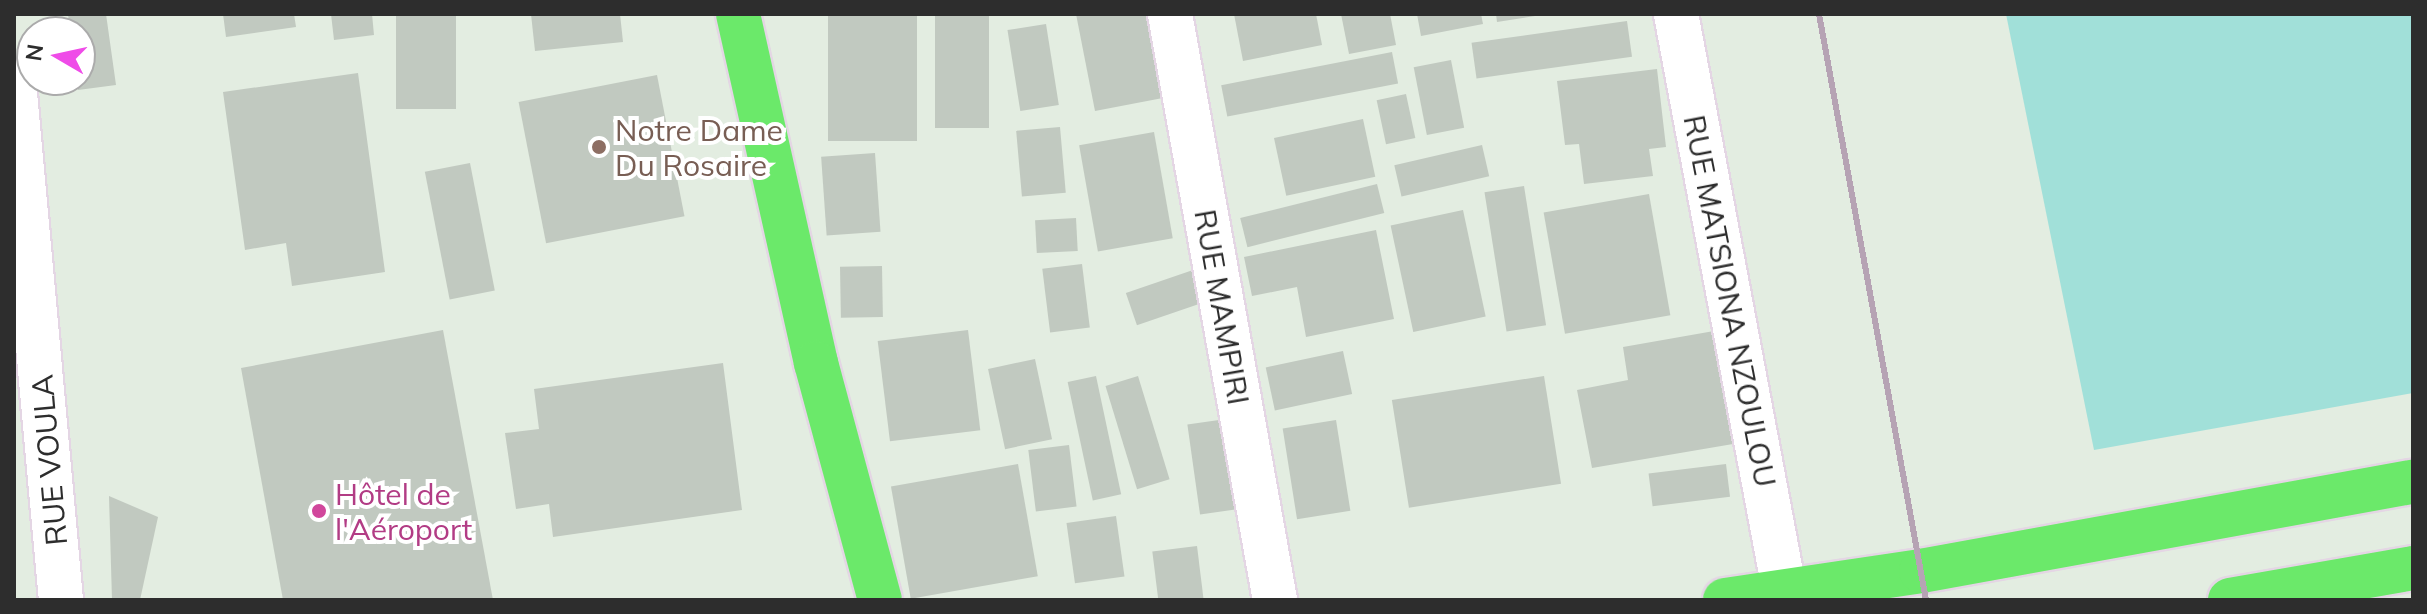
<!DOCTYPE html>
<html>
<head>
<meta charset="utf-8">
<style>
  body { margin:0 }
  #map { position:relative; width:2427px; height:614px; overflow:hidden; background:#e3ede1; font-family:Mulish,sans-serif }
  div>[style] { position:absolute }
  .green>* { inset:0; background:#a1e0d9 }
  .building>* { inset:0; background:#c1c9c0; transform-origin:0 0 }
  .roads { filter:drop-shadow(2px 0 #e4d6e4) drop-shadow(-2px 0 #e4d6e4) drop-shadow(0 2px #e4d6e4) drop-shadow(0 -2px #e4d6e4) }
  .minor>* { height:44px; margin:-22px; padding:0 22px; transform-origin:22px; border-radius:22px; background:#fff }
  .major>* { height:44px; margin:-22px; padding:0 22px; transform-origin:22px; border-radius:22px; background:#6be96a }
  .rail>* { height:6px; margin:-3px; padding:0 3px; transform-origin:3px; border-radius:3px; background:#b6a3b4 }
  .dots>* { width:22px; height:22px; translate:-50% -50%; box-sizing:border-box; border:4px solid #fff; border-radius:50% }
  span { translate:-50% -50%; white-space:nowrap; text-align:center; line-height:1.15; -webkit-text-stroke:8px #fff; paint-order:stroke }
  .education-label { font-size:30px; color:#785e54 }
  .left { translate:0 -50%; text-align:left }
  .street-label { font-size:30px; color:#2d2d2d }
  .hotel-label { font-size:30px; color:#b23c85 }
  .frame { position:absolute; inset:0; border:16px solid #2d2d2d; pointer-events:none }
  .north { position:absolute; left:16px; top:16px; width:80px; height:80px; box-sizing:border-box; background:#fff; border:2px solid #ababab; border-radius:50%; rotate:279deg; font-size:22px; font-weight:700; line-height:32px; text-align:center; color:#2d2d2d }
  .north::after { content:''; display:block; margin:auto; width:28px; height:36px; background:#ef4ce8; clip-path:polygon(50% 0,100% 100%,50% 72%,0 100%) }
</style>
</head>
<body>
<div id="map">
  <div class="green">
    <div style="clip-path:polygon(2006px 14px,2413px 14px,2413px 393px,2094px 450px)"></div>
  </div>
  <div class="building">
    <div style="clip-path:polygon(68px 14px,106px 14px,116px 85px,78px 90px,80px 32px,70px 32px)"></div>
    <div style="clip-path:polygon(223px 14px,294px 14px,296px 27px,226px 37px)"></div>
    <div style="clip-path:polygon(331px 14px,372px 14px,374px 35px,334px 40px)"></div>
    <div style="left:396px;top:14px;width:60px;height:95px"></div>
    <div style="clip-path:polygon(531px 14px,620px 14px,623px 42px,535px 51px)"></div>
    <div style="left:828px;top:14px;width:89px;height:127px"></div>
    <div style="left:935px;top:14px;width:54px;height:114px"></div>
    <div style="clip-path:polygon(1076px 14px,1153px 14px,1168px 97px,1095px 111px)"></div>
    <div style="clip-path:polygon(1234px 14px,1316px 14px,1322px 45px,1243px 61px)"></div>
    <div style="clip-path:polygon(1341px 14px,1390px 14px,1396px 45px,1349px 54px)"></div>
    <div style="clip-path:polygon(1417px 14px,1481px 14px,1483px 24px,1421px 36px)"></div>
    <div style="clip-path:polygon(1496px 14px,1535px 14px,1535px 16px,1497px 22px)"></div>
    <div style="left:1627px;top:21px;width:36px;height:157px;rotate:82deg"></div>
    <div style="left:1046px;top:24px;width:82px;height:39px;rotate:81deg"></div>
    <div style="left:1392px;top:52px;width:32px;height:174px;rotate:79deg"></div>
    <div style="left:1451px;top:60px;width:69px;height:38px;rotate:79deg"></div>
    <div style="clip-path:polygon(1657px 69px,1666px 147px,1649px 149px,1653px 176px,1584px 184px,1579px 144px,1565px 145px,1557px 81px)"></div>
    <div style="clip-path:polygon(358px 73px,385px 272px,292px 286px,286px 243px,245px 250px,223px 92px)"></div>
    <div style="left:657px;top:75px;width:144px;height:141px;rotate:79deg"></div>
    <div style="left:1406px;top:94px;width:45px;height:30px;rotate:78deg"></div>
    <div style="left:1363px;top:119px;width:59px;height:91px;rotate:78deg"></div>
    <div style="left:1060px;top:127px;width:66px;height:44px;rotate:85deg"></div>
    <div style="left:1154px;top:132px;width:108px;height:76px;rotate:80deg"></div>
    <div style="left:1482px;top:145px;width:32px;height:90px;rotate:77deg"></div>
    <div style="left:875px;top:153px;width:79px;height:54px;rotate:86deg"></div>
    <div style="left:470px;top:163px;width:130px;height:46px;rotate:79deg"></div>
    <div style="left:1377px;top:184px;width:30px;height:141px;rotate:76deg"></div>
    <div style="left:1524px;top:186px;width:141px;height:40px;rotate:81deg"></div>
    <div style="left:1649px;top:194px;width:123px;height:107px;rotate:80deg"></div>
    <div style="left:1463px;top:210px;width:109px;height:74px;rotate:78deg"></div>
    <div style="left:1076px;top:218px;width:33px;height:41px;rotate:87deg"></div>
    <div style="clip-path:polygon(1376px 230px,1394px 319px,1306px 337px,1297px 287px,1252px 296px,1244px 257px)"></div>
    <div style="left:1082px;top:264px;width:64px;height:40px;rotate:83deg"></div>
    <div style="left:882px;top:266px;width:51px;height:42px;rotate:89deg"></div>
    <div style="left:1193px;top:270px;width:34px;height:71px;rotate:71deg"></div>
    <div style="clip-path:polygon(443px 330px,493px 600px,283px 600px,241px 368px)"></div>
    <div style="left:968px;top:330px;width:101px;height:91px;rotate:83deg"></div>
    <div style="clip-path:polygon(1714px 331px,1733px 444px,1592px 468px,1577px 390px,1628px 380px,1623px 347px)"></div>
    <div style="left:1343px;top:351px;width:44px;height:79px;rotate:78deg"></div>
    <div style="left:1035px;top:359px;width:82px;height:48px;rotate:78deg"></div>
    <div style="clip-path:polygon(723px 363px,742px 510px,553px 537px,549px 504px,516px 509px,505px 433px,539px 429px,534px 389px)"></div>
    <div style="left:1096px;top:376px;width:121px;height:29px;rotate:78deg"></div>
    <div style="left:1138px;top:376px;width:108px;height:34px;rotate:73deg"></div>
    <div style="left:1544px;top:376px;width:109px;height:154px;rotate:81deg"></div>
    <div style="left:1226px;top:419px;width:91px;height:39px;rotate:82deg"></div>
    <div style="left:1336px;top:420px;width:92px;height:54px;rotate:81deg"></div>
    <div style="left:1069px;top:445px;width:62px;height:41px;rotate:83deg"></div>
    <div style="left:1018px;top:464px;width:114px;height:129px;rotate:80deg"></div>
    <div style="left:1726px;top:464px;width:33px;height:78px;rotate:83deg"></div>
    <div style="clip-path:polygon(109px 496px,158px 517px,140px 600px,112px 600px)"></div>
    <div style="left:1116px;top:516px;width:61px;height:50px;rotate:82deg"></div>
    <div style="left:1197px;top:546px;width:54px;height:45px;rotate:83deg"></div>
  </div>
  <div class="roads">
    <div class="minor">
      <div style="left:1170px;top:14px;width:595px;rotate:79.84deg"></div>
      <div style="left:1676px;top:14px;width:585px;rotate:79.36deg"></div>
      <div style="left:14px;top:82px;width:520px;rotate:84.82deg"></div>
    </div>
    <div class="major">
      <div style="left:738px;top:14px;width:358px;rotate:77.4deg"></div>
      <div style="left:816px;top:363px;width:245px;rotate:74.9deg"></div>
      <div style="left:1725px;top:600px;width:198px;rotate:-8.4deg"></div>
      <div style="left:1921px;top:571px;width:500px;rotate:-10.3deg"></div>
      <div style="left:2230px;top:600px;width:186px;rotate:-9.9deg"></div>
    </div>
  </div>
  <div class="rail">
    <div style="left:1819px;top:14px;width:596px;rotate:79.65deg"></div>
  </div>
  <div class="dots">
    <div style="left:599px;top:147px;background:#8d6e63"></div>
    <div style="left:319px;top:511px;background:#d1479c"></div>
  </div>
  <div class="education-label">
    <span class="left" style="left:615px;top:147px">Notre Dame<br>Du Rosaire</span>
  </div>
  <div class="street-label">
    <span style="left:1730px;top:301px;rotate:79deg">RUE MATSIONA NZOULOU</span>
    <span style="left:1222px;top:307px;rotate:80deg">RUE MAMPIRI</span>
    <span style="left:49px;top:460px;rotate:-95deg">RUE VOULA</span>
  </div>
  <div class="hotel-label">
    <span class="left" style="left:335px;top:511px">Hôtel de<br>l'Aéroport</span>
  </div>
  <div class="frame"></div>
  <div class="north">N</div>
</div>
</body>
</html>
